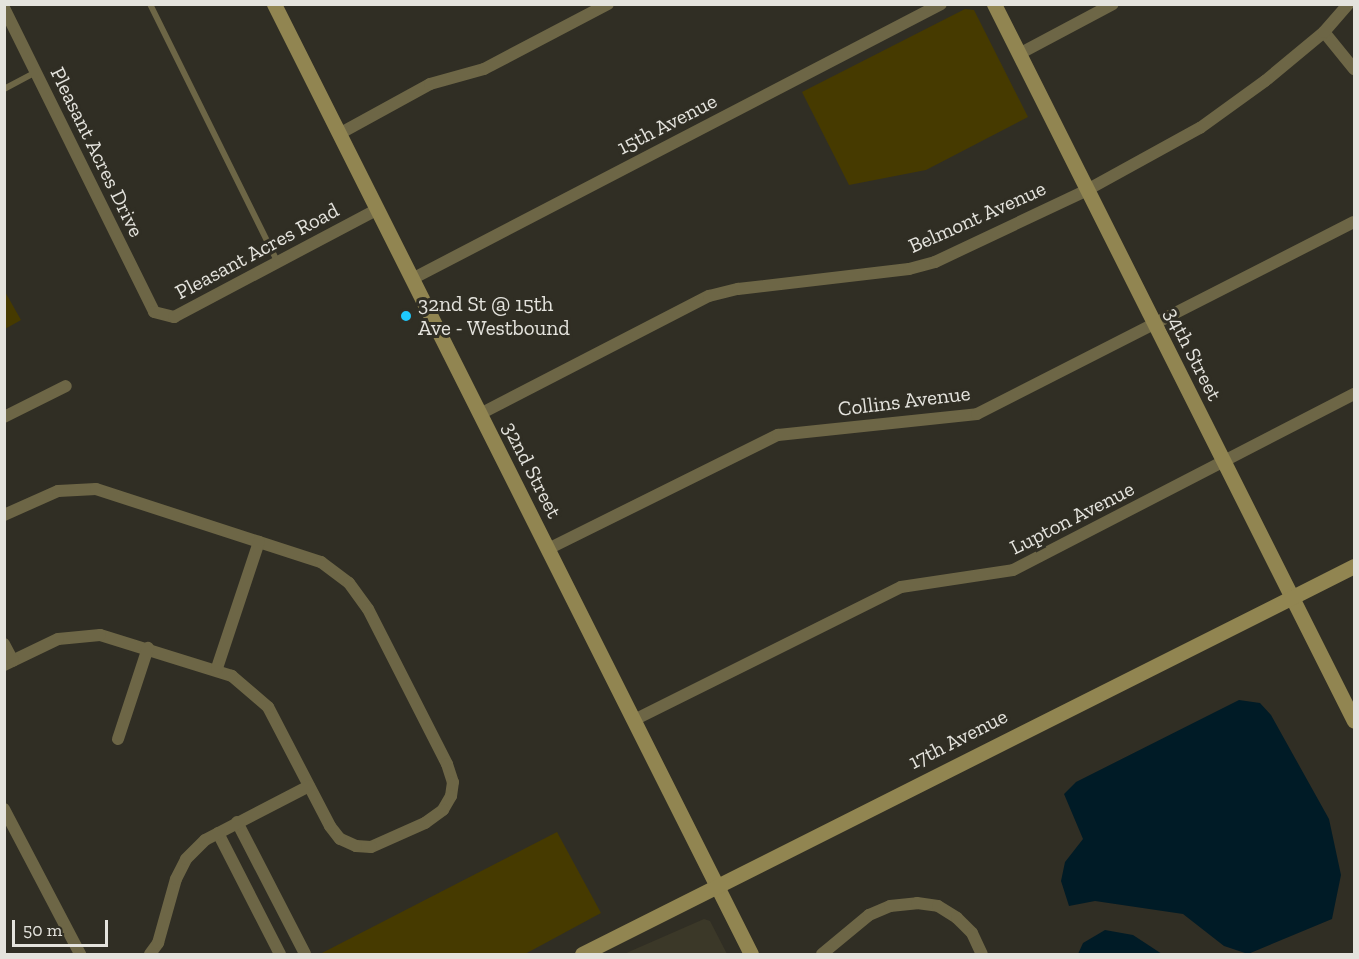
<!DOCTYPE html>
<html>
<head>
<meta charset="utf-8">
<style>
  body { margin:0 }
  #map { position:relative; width:1359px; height:959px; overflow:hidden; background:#302e24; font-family:"Zilla Slab",serif }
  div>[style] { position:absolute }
  .built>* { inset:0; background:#3b3828 }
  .green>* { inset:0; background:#463a00 }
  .water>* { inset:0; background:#001b26 }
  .lane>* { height:6px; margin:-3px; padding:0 3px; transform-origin:3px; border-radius:3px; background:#6d6646 }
  .street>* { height:12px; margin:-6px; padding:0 6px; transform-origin:6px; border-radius:6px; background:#6d6646 }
  .secondary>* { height:15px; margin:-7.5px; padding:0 7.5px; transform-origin:7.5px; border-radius:7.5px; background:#918551 }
  .dots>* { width:16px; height:16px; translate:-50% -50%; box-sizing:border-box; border:3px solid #302e24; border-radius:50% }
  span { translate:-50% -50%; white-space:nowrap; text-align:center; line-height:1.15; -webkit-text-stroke:6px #302e24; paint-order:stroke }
  .street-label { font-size:21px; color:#e4e3dd }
  .poi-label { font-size:21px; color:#e4e3dd }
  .left { translate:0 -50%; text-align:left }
  .frame { position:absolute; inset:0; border:6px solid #e4e3dd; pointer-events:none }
  .scale { position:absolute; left:12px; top:920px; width:96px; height:27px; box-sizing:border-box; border:3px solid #e4e3dd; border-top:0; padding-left:8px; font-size:18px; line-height:21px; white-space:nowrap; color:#e4e3dd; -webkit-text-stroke:4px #302e24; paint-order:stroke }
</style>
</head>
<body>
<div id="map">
  <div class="built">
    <div style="clip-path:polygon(704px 919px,710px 921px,727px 954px,624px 954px)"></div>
  </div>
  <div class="green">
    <div style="clip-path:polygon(965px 9px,974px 10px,1028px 117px,926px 170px,849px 185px,802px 92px)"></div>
    <div style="clip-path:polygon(4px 290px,21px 320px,5px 329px,4px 329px)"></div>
    <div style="clip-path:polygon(557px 832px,601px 913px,525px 954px,320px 954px)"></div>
  </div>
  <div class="water">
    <div style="clip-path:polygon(1239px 700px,1260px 703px,1271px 715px,1329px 819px,1341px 875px,1332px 919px,1248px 954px,1224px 946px,1183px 914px,1095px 901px,1069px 906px,1061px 881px,1065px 862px,1083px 839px,1064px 794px,1076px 782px)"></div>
    <div style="clip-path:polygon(1105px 930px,1133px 935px,1162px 954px,1078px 954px,1083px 943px)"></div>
  </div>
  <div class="lane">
    <div style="left:150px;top:4px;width:287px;rotate:63.7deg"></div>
    <div style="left:4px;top:89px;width:36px;rotate:-28deg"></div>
  </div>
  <div class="street">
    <div style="left:4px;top:8px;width:339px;rotate:63.7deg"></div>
    <div style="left:154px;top:312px;width:21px;rotate:14deg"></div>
    <div style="left:174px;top:317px;width:229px;rotate:-27.9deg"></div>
    <div style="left:1324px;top:32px;width:48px;rotate:51deg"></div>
    <div style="left:1019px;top:54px;width:106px;rotate:-28deg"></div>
    <div style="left:339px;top:134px;width:104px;rotate:-28.8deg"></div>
    <div style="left:430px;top:84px;width:56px;rotate:-15.5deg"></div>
    <div style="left:484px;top:69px;width:140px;rotate:-27.7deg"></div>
    <div style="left:412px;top:279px;width:596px;rotate:-27.47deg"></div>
    <div style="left:480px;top:414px;width:258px;rotate:-27.3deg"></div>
    <div style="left:709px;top:296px;width:30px;rotate:-14deg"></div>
    <div style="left:738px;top:289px;width:172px;rotate:-6.7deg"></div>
    <div style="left:909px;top:269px;width:27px;rotate:-15deg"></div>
    <div style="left:935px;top:262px;width:168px;rotate:-25.3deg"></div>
    <div style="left:1087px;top:190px;width:129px;rotate:-28.8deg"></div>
    <div style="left:1200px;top:128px;width:80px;rotate:-35.9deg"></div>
    <div style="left:1265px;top:81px;width:77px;rotate:-39.7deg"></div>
    <div style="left:1324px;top:32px;width:37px;rotate:-49deg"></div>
    <div style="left:4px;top:417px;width:69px;rotate:-26.6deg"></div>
    <div style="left:4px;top:515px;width:59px;rotate:-24deg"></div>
    <div style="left:58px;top:491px;width:38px;rotate:-3deg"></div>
    <div style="left:96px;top:489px;width:237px;rotate:18deg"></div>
    <div style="left:321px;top:562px;width:35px;rotate:37deg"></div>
    <div style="left:349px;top:583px;width:32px;rotate:54deg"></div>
    <div style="left:368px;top:609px;width:174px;rotate:63deg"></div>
    <div style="left:447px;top:764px;width:19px;rotate:72deg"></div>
    <div style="left:453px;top:782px;width:14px;rotate:98deg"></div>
    <div style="left:451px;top:796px;width:16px;rotate:120deg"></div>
    <div style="left:443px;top:810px;width:22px;rotate:144deg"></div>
    <div style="left:425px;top:823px;width:59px;rotate:156deg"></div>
    <div style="left:371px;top:847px;width:15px;rotate:-176deg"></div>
    <div style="left:356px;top:846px;width:17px;rotate:-156deg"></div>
    <div style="left:340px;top:839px;width:16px;rotate:-128deg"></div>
    <div style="left:330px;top:826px;width:134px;rotate:-117.5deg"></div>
    <div style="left:268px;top:707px;width:48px;rotate:-139.3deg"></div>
    <div style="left:232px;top:676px;width:138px;rotate:-162.7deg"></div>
    <div style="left:100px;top:635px;width:42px;rotate:174.6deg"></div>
    <div style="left:58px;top:639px;width:60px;rotate:154.3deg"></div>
    <div style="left:548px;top:549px;width:257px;rotate:-26.4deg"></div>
    <div style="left:778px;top:435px;width:200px;rotate:-6deg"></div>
    <div style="left:977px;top:414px;width:423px;rotate:-27deg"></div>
    <div style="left:4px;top:644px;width:19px;rotate:62deg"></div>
    <div style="left:217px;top:668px;width:133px;rotate:-71.6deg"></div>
    <div style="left:634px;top:720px;width:298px;rotate:-26.5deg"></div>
    <div style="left:901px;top:587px;width:113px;rotate:-8.6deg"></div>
    <div style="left:1013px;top:570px;width:384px;rotate:-27.3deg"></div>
    <div style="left:118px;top:739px;width:96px;rotate:-71.8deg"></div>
    <div style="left:4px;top:809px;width:164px;rotate:62.3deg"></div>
    <div style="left:237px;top:822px;width:148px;rotate:62.7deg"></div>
    <div style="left:218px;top:833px;width:136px;rotate:62.9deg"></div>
    <div style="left:150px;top:954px;width:14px;rotate:-54deg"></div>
    <div style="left:158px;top:943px;width:66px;rotate:-74.3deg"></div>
    <div style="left:176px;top:879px;width:22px;rotate:-63deg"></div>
    <div style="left:186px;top:859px;width:27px;rotate:-45deg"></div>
    <div style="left:205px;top:840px;width:117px;rotate:-27.4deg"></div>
    <div style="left:822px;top:954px;width:61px;rotate:-39.7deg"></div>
    <div style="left:869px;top:915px;width:23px;rotate:-23deg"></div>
    <div style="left:890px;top:906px;width:27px;rotate:-6deg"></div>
    <div style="left:917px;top:903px;width:21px;rotate:8deg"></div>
    <div style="left:938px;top:906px;width:22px;rotate:32deg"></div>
    <div style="left:957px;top:918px;width:21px;rotate:45deg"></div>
    <div style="left:972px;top:933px;width:23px;rotate:65deg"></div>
  </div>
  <div class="secondary">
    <div style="left:274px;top:4px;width:1063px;rotate:63.34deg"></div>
    <div style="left:994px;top:4px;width:802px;rotate:63.34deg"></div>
    <div style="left:582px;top:954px;width:864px;rotate:-26.68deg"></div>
  </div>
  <div class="dots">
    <div style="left:406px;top:316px;background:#1ec9fd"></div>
  </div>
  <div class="street-label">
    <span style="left:667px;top:124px;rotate:-27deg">15th Avenue</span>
    <span style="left:97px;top:152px;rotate:64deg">Pleasant Acres Drive</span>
    <span style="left:977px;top:217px;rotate:-24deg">Belmont Avenue</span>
    <span style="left:257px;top:251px;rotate:-28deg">Pleasant Acres Road</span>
    <span style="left:1193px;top:354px;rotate:63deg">34th Street</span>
    <span style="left:904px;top:401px;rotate:-7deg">Collins Avenue</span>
    <span style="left:532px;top:470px;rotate:63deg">32nd Street</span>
    <span style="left:1072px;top:518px;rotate:-27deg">Lupton Avenue</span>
    <span style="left:958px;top:739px;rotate:-27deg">17th Avenue</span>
  </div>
  <div class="poi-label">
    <span class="left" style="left:418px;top:316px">32nd St @ 15th<br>Ave - Westbound</span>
  </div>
  <div class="frame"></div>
  <div class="scale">50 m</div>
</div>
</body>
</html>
